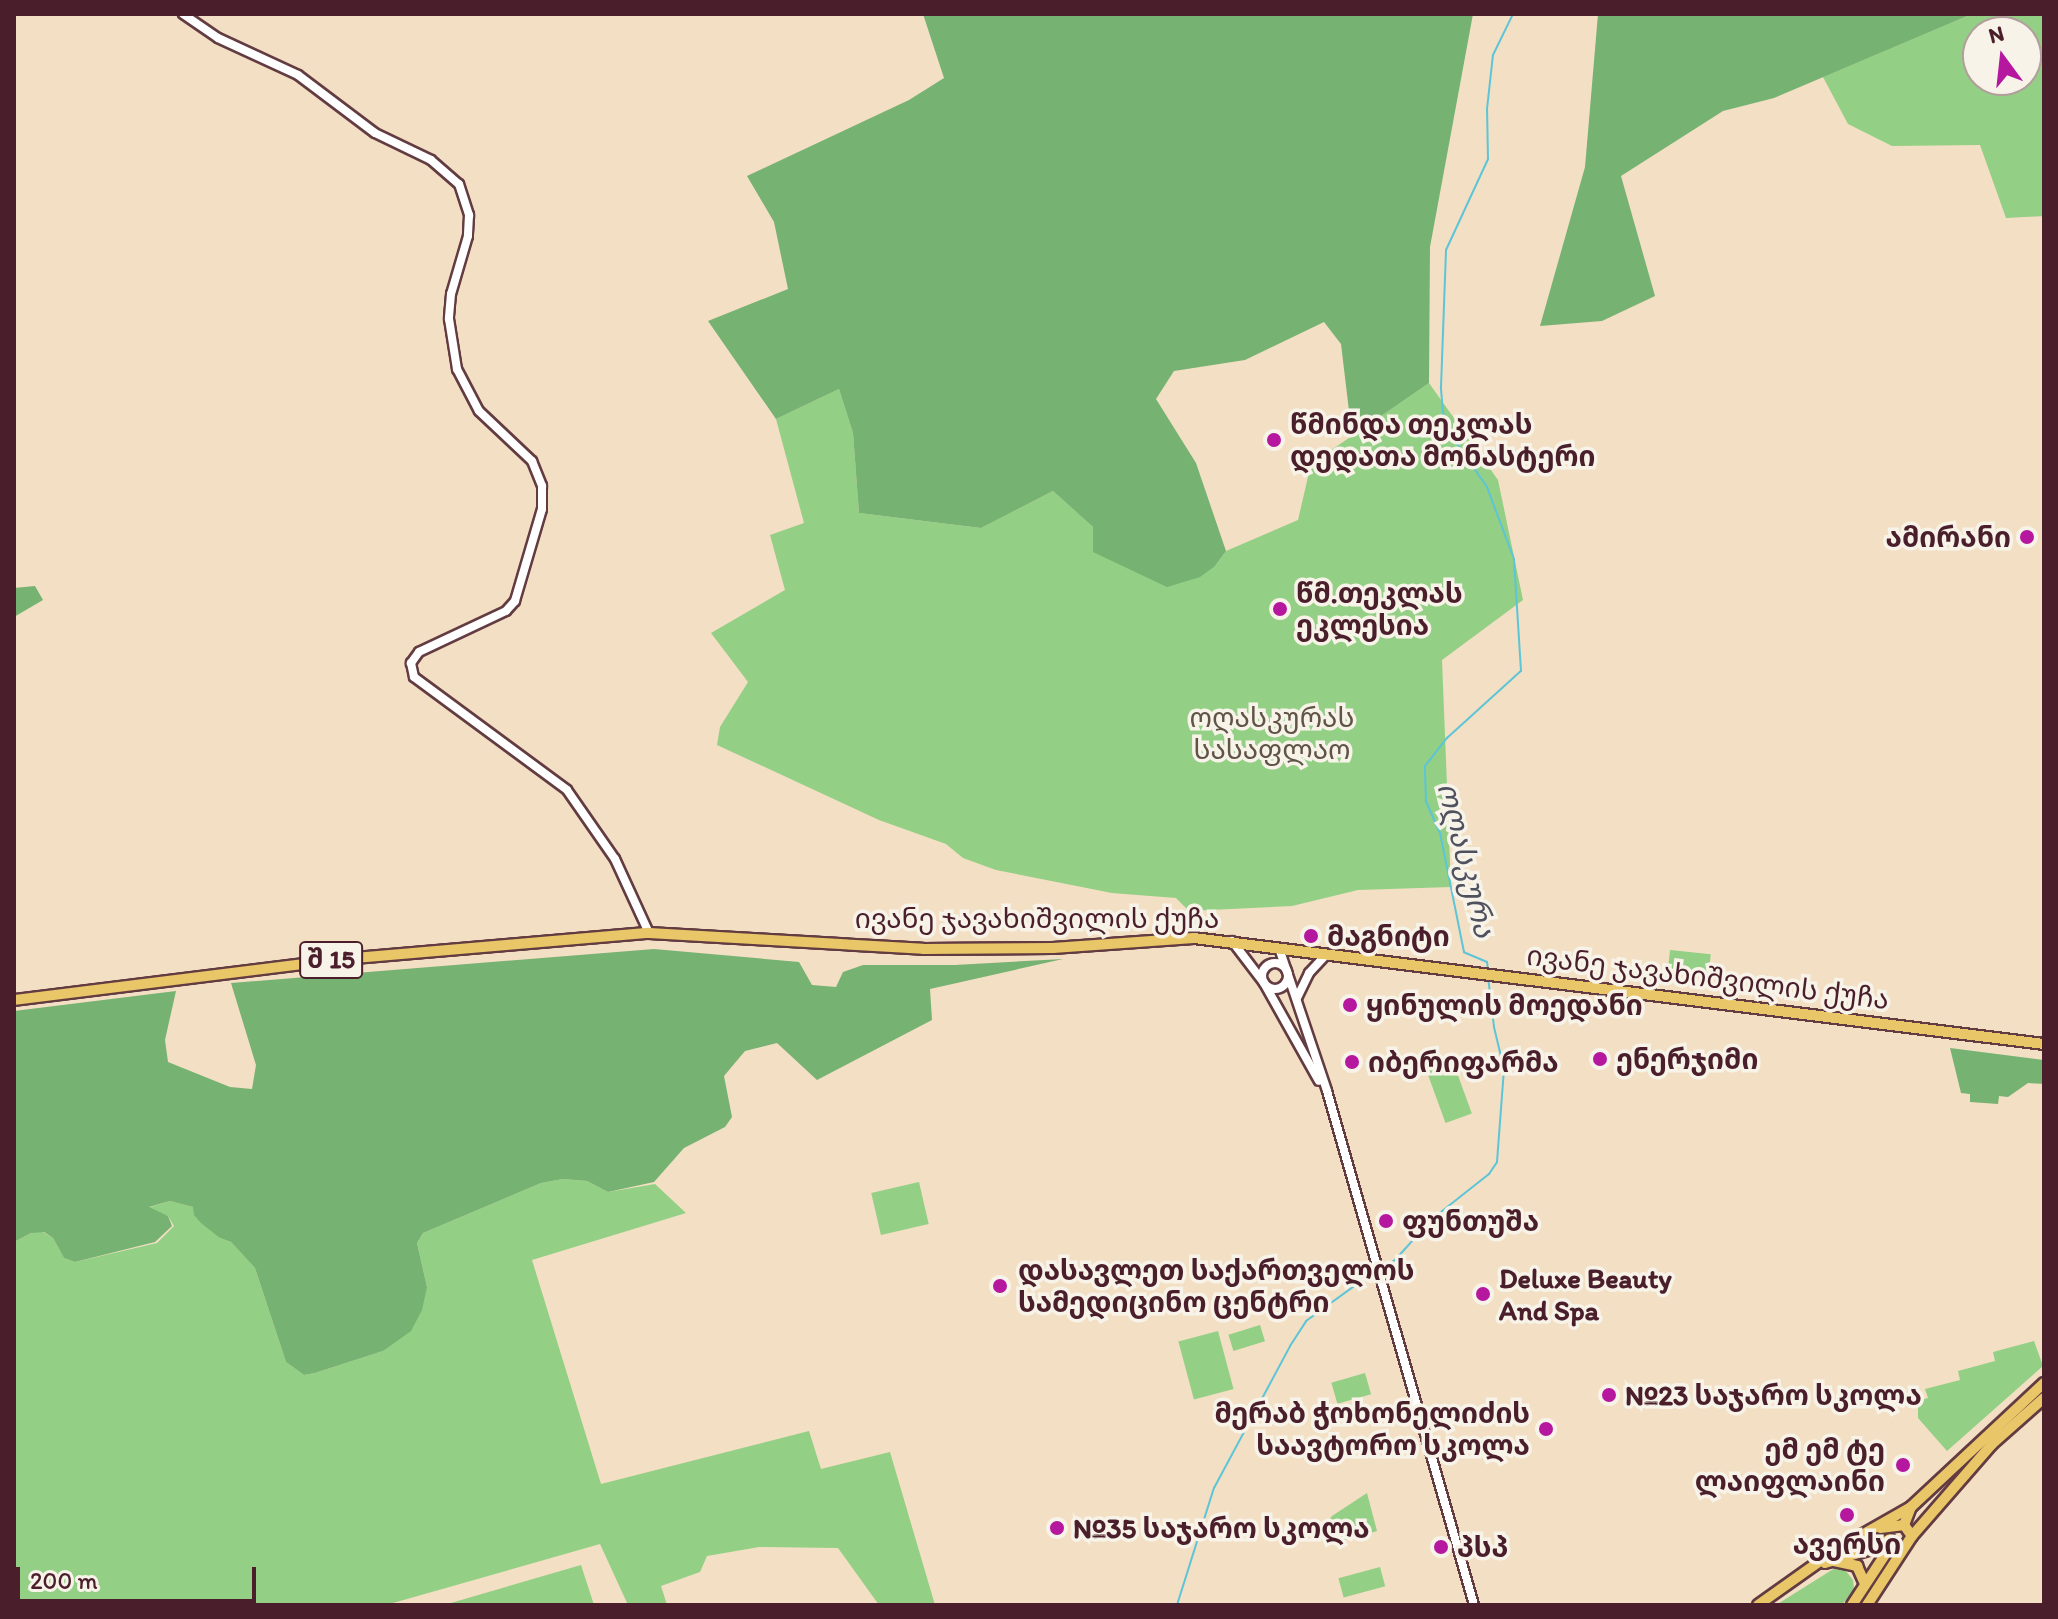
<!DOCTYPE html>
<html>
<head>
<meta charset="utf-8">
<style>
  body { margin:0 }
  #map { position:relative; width:2058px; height:1619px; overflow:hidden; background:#f3dfc4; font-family:Itim,"Noto Sans Georgian",sans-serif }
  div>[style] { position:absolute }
  .green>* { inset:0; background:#93cf84; transform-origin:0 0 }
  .forest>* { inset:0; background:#76b272 }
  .stream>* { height:2px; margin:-1px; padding:0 1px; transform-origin:1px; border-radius:1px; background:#5cc5d7 }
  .roads { filter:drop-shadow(2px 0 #633c42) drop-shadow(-2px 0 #633c42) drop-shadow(0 2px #633c42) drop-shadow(0 -2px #633c42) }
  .minor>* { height:8px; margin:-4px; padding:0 4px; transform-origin:4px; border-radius:4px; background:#fff }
  .minor>.ring { margin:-4px; padding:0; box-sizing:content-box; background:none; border:8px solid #fff; border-radius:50% }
  .major>* { height:10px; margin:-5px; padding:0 5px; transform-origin:5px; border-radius:5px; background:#e9c769 }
  .dots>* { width:22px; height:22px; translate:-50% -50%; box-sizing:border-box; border:4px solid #f7f3e8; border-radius:50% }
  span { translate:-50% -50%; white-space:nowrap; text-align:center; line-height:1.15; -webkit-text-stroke:7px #f7f3e8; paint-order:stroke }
  .shield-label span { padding:2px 6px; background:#f7f3e8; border:2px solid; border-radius:6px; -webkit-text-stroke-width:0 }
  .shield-label { font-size:26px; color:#4a1f2b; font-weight:700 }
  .poi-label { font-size:28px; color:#4a1f2b; font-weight:700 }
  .left { translate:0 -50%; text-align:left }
  .right { translate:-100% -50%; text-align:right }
  .park-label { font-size:28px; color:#605446 }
  .street-label { font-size:28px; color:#4a1f2b }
  .water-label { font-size:30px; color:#4f515f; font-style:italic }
  .frame { position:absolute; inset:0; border:16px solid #4a1f2b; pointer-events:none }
  .north { position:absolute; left:1962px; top:16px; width:80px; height:80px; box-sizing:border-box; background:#f7f3e8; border:2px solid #b29e9c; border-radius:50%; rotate:345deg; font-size:22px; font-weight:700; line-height:32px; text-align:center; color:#4a1f2b }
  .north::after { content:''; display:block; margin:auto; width:28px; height:36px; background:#b5179e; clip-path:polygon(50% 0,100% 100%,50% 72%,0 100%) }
  .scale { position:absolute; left:16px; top:1567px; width:240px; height:36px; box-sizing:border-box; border:4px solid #4a1f2b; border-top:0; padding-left:10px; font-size:24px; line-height:28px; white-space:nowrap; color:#4a1f2b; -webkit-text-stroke:6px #f7f3e8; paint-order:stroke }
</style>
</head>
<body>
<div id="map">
  <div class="green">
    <div style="clip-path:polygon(evenodd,1972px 14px,2044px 14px,2044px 216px,2006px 218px,1980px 145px,1892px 146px,1848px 124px,1823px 77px,1972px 14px,1978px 32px,2026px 32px,2026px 80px,1978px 80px,1978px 32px)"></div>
    <div style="clip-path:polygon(1429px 383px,1498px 480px,1523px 600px,1442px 660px,1451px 887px,1358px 890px,1292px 906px,1189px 911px,1176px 898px,1112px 893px,996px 870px,963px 858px,946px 844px,879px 820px,717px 745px,720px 727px,748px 682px,711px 633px,785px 590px,770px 535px,804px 523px,776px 419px,839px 389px,853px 433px,859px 513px,981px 528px,1053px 491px,1093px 527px,1215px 566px,1226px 551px,1298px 520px,1311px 464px)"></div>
    <div style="left:1670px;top:950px;width:41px;height:19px;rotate:6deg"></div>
    <div style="left:1452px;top:1059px;width:58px;height:28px;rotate:70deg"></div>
    <div style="clip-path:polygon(563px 1179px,587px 1181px,608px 1192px,655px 1184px,686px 1213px,532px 1260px,601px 1484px,809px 1431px,821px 1469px,890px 1452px,935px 1605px,879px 1605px,838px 1548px,759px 1547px,707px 1556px,700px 1572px,661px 1586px,667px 1605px,628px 1605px,600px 1544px,386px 1605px,14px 1605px,14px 1242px,33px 1232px,43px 1232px,53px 1238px,64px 1258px,75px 1262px,157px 1243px,174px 1226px,168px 1216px,147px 1208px,170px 1201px,193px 1207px,220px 1238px,231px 1242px,255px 1268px,286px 1362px,304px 1375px,315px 1373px,383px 1351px,427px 1287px,417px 1243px,423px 1233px,541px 1183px)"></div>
    <div style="left:919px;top:1182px;width:43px;height:49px;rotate:77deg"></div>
    <div style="left:1260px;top:1325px;width:17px;height:33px;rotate:73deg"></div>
    <div style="left:1218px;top:1331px;width:60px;height:41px;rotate:75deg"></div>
    <div style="clip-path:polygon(2034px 1341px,2043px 1366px,1947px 1451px,1918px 1418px,1918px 1401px,1928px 1398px,1925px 1389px,1960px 1380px,1958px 1371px,1995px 1361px,1993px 1352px)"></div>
    <div style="left:1365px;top:1373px;width:22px;height:35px;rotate:74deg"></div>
    <div style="clip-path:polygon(1367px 1493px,1377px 1531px,1328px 1545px,1323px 1529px,1332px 1516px)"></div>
    <div style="clip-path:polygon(581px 1565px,594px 1605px,444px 1605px)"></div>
    <div style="left:1380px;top:1567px;width:20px;height:43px;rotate:75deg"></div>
    <div style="clip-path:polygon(1835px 1568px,1845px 1570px,1853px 1580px,1854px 1589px,1842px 1605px,1776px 1605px)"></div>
  </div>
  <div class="forest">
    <div style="clip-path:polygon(923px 14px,1473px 14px,1430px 247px,1429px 383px,1352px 436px,1341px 344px,1324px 322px,1245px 360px,1174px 371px,1156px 399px,1196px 463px,1226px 551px,1215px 566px,1200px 577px,1167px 587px,1093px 552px,1093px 527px,1053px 491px,981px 528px,859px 513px,853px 433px,839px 389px,776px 419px,708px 321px,788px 289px,774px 222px,747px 176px,909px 100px,944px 78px)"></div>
    <div style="clip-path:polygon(1598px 14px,1972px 14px,1774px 98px,1723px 111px,1621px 176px,1655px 296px,1602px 321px,1540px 326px,1585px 167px)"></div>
    <div style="clip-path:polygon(35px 586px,43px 600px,14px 617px,14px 588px)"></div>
    <div style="clip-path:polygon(654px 949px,799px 962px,812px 985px,836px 987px,843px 972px,863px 965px,955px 965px,1063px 959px,930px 989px,932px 1020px,817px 1080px,777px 1043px,745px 1051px,724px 1076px,732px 1117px,725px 1127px,684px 1148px,654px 1182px,608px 1192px,587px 1181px,563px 1179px,541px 1183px,423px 1233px,417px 1243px,427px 1287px,422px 1310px,411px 1331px,383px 1351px,315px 1373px,304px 1375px,286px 1362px,255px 1268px,231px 1242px,220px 1238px,201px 1223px,194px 1215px,193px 1207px,170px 1201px,149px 1207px,168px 1216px,172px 1226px,155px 1242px,75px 1262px,64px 1258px,53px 1238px,44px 1232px,31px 1233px,14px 1242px,14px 1011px,176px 991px,165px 1040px,168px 1062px,230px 1087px,252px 1089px,256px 1065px,231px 983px)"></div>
    <div style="clip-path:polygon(1950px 1048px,2044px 1060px,2044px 1084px,2028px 1083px,2008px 1097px,1999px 1096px,1998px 1104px,1970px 1102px,1970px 1094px,1961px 1093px)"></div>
  </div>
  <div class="stream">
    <div style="left:1488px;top:971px;width:9px;rotate:-96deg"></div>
    <div style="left:1487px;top:962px;width:25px;rotate:-157deg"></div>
    <div style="left:1464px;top:952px;width:121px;rotate:-101.4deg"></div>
    <div style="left:1440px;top:833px;width:35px;rotate:-114deg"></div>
    <div style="left:1426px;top:801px;width:35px;rotate:-92deg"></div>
    <div style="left:1425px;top:766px;width:36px;rotate:-52deg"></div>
    <div style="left:1447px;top:738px;width:100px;rotate:-42.2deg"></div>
    <div style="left:1521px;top:671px;width:112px;rotate:-93.6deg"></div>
    <div style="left:1514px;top:559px;width:77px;rotate:-110.6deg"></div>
    <div style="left:1487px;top:487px;width:65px;rotate:-124.9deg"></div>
    <div style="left:1450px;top:434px;width:23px;rotate:-108deg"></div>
    <div style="left:1443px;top:412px;width:25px;rotate:-95deg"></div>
    <div style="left:1441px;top:387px;width:137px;rotate:-87.9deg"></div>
    <div style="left:1446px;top:250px;width:100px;rotate:-65.2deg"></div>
    <div style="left:1488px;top:159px;width:50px;rotate:-91.1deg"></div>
    <div style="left:1487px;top:109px;width:54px;rotate:-83.7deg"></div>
    <div style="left:1493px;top:55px;width:46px;rotate:-64deg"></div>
    <div style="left:1380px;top:1268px;width:17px;rotate:-28deg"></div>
    <div style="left:1395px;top:1260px;width:55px;rotate:-47.9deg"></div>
    <div style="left:1432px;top:1219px;width:73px;rotate:-38.3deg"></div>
    <div style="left:1489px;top:1174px;width:14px;rotate:-56deg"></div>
    <div style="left:1497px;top:1162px;width:93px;rotate:-85.7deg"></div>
    <div style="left:1504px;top:1069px;width:43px;rotate:-103.4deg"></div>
    <div style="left:1494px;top:1027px;width:50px;rotate:-96.8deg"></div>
    <div style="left:1177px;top:1605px;width:123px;rotate:-72.5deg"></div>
    <div style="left:1214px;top:1488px;width:161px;rotate:-61.8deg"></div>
    <div style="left:1290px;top:1346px;width:30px;rotate:-57deg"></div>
    <div style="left:1306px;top:1321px;width:85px;rotate:-35.9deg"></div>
  </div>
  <div class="roads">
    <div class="minor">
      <div style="left:183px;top:14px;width:42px;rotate:34.4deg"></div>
      <div style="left:218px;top:38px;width:88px;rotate:24.8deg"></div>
      <div style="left:298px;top:75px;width:96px;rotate:37deg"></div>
      <div style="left:375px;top:133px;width:62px;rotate:25.7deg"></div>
      <div style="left:431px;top:160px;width:37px;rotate:41deg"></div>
      <div style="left:459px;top:184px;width:33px;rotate:72deg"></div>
      <div style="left:469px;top:215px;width:21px;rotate:93deg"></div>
      <div style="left:468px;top:236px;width:60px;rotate:106.3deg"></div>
      <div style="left:451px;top:294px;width:25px;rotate:95deg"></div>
      <div style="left:449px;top:319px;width:51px;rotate:80.9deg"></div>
      <div style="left:457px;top:369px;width:47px;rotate:62.4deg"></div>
      <div style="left:479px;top:411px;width:73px;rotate:43.3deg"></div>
      <div style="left:532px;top:461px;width:27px;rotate:68deg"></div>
      <div style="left:542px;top:486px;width:23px;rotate:90deg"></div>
      <div style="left:542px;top:509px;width:96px;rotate:106.4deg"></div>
      <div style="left:515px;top:601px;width:13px;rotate:132deg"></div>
      <div style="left:506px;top:611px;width:96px;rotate:154.8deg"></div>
      <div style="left:419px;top:652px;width:14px;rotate:126deg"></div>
      <div style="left:411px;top:663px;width:14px;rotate:78deg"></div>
      <div style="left:414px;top:677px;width:190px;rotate:36.4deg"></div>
      <div style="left:567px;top:790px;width:84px;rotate:55.2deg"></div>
      <div style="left:615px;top:859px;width:81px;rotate:65.3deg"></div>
      <div style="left:1232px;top:941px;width:53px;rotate:52.7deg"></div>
      <div style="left:1264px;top:983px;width:112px;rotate:60.7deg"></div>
      <div style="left:1279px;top:948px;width:151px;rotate:71.4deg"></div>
      <div style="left:1327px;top:1091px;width:535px;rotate:74.04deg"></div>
      <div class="ring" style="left:1262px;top:963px;width:18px;height:18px"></div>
      <div style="left:1297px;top:998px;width:28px;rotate:-64deg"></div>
      <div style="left:1309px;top:973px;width:25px;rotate:-47deg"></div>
    </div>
    <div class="major">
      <div style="left:14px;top:1000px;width:332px;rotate:-7.1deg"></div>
      <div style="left:343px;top:959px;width:307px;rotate:-4.9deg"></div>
      <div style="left:649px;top:933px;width:274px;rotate:3.3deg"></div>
      <div style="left:923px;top:949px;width:130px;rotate:-0.4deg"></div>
      <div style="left:1053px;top:948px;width:141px;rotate:-4.1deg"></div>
      <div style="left:1194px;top:938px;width:857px;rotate:7.11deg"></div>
      <div style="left:1904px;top:1525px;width:19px;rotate:-69deg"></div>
      <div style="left:1911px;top:1507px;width:182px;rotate:-43deg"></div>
      <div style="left:1912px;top:1536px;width:122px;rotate:-49deg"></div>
      <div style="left:1992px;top:1444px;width:69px;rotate:-41.5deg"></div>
      <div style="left:1834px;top:1561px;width:24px;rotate:12deg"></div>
      <div style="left:1857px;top:1566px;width:17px;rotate:66deg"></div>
      <div style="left:1825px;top:1563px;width:55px;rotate:-16.8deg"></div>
      <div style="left:1878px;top:1547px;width:14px;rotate:-34deg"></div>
      <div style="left:1758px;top:1605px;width:97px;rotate:-35.3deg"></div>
      <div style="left:1837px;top:1549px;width:85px;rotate:-29.6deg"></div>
      <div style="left:1852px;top:1605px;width:73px;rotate:-56.7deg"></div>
      <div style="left:1867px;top:1605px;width:82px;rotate:-56.9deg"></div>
      <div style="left:1912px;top:1536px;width:14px;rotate:-126deg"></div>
      <div style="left:1904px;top:1525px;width:24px;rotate:173deg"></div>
    </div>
  </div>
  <div class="dots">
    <div style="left:1274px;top:440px;background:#b5179e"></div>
    <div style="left:2027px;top:537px;background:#b5179e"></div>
    <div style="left:1280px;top:609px;background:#b5179e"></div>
    <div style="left:1311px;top:936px;background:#b5179e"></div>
    <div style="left:1350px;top:1005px;background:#b5179e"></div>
    <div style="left:1600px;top:1059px;background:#b5179e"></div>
    <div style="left:1352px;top:1062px;background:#b5179e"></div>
    <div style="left:1386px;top:1221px;background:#b5179e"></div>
    <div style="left:1000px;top:1286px;background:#b5179e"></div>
    <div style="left:1483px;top:1294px;background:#b5179e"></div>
    <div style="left:1609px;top:1395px;background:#b5179e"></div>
    <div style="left:1546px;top:1429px;background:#b5179e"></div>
    <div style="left:1903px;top:1465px;background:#b5179e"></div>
    <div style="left:1847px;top:1515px;background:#b5179e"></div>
    <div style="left:1057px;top:1528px;background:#b5179e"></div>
    <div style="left:1441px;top:1547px;background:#b5179e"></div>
  </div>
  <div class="shield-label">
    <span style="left:331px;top:960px">შ 15</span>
  </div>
  <div class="poi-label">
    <span class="left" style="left:1290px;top:440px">წმინდა თეკლას<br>დედათა მონასტერი</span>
    <span class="right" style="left:2011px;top:537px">ამირანი</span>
    <span class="left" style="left:1296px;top:609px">წმ.თეკლას<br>ეკლესია</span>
    <span class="left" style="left:1327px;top:936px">მაგნიტი</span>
    <span class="left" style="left:1366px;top:1005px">ყინულის მოედანი</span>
    <span class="left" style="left:1616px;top:1059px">ენერჯიმი</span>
    <span class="left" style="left:1368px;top:1062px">იბერიფარმა</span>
    <span class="left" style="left:1402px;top:1221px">ფუნთუშა</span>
    <span class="left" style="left:1018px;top:1286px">დასავლეთ საქართველოს<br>სამედიცინო ცენტრი</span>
    <span class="left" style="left:1499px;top:1294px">Deluxe Beauty<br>And Spa</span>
    <span class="left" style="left:1625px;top:1395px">№23 საჯარო სკოლა</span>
    <span class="right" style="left:1530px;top:1429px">მერაბ ჭოხონელიძის<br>საავტორო სკოლა</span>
    <span class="right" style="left:1885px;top:1465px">ემ ემ ტე<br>ლაიფლაინი</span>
    <span class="left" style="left:1073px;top:1528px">№35 საჯარო სკოლა</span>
    <span style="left:1847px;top:1544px">ავერსი</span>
    <span class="left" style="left:1457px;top:1547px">პსპ</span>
  </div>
  <div class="park-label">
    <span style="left:1272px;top:733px">ოღასკურას<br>სასაფლაო</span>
  </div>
  <div class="street-label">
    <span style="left:1037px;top:918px">ივანე ჯავახიშვილის ქუჩა</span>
    <span style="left:1708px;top:977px;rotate:7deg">ივანე ჯავახიშვილის ქუჩა</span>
  </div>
  <div class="water-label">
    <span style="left:1466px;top:860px;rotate:76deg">ოღასკურა</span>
  </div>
  <div class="frame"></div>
  <div class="north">N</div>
  <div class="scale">200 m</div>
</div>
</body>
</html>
